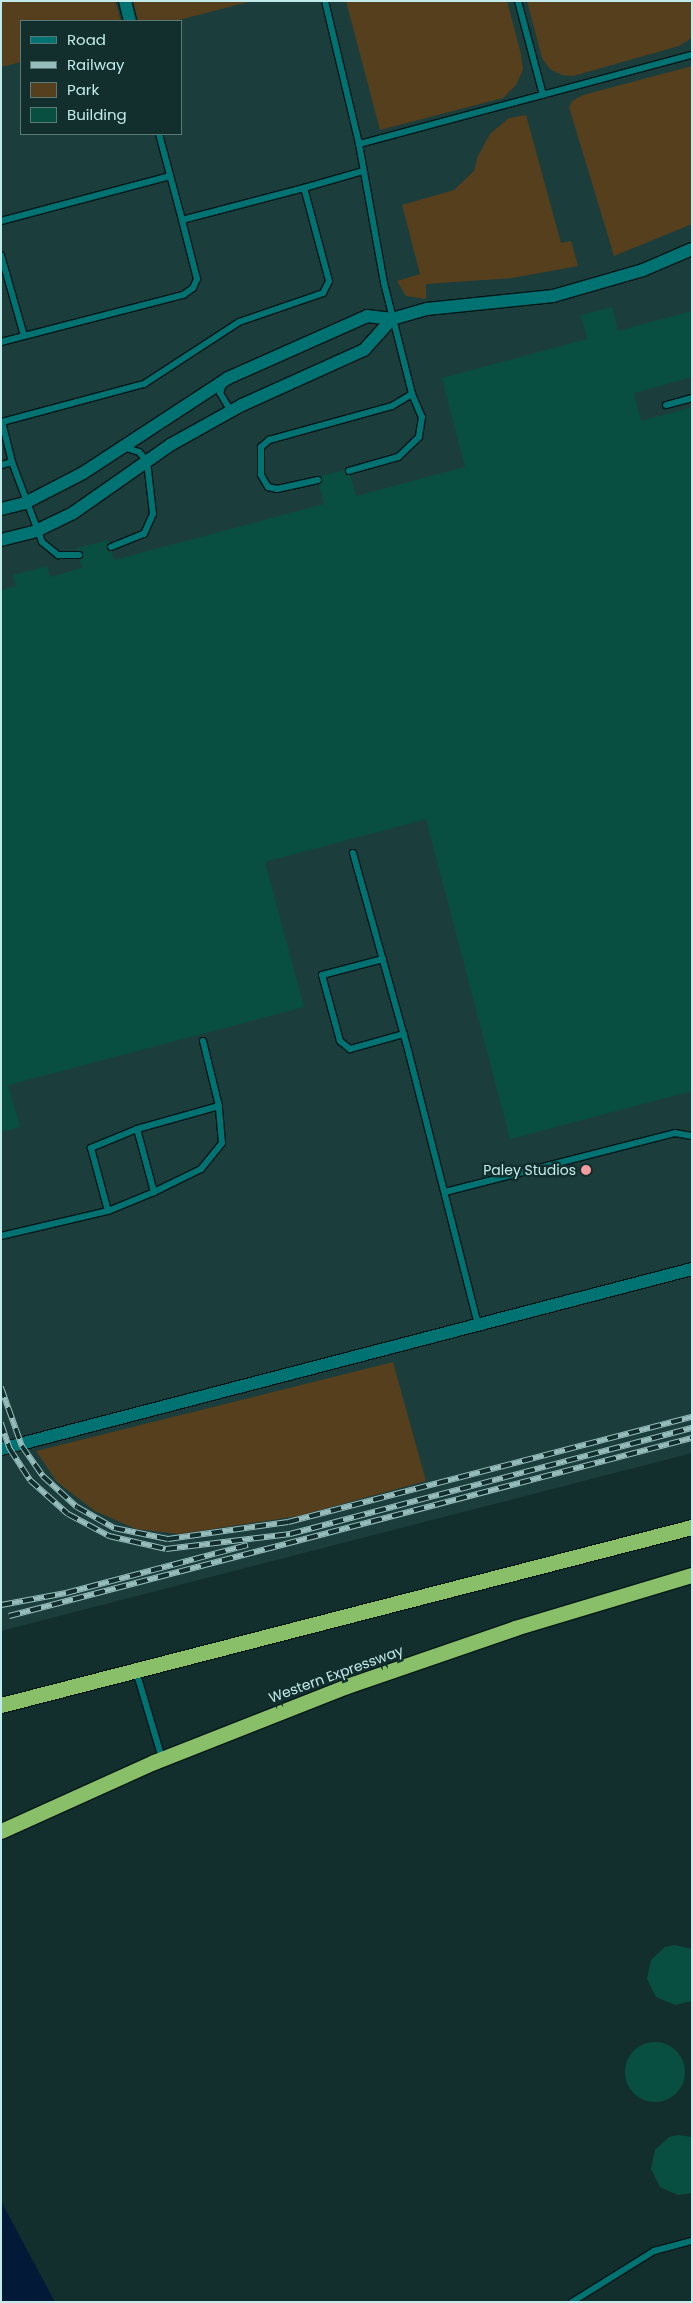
<!DOCTYPE html>
<html>
<head>
<meta charset="utf-8">
<style>
  body { margin:0 }
  #map { position:relative; width:693px; height:2303px; overflow:hidden; background:#122f2e; font-family:Poppins,sans-serif }
  div>[style] { position:absolute }
  .built>* { inset:0; background:#1b3d3c }
  .green>* { inset:0; background:#563f1c }
  .water>* { inset:0; background:#021a38 }
  .building>* { inset:0; background:#094f41 }
  .round { border-radius:50% }
  .roads { filter:drop-shadow(1px 0 #001617) drop-shadow(-1px 0 #001617) drop-shadow(0 1px #001617) drop-shadow(0 -1px #001617) }
  .service>* { height:6px; margin:-3px; padding:0 3px; transform-origin:3px; border-radius:3px; background:#007272 }
  .minor>* { height:12px; margin:-6px; padding:0 6px; transform-origin:6px; border-radius:6px; background:#007272 }
  .motorway>* { height:15px; margin:-7.5px; padding:0 7.5px; transform-origin:7.5px; border-radius:7.5px; background:#8abf69 }
  .rail>* { height:5.5px; margin-top:-2.75px; transform-origin:0; background:repeating-linear-gradient(90deg,#122f2e 0 11px,#96bdbc 0 22px); box-sizing:border-box; border-block:1px solid #96bdbc }
  .dots>* { width:14px; height:14px; translate:-50% -50%; box-sizing:border-box; border:2px solid #122f2e; border-radius:50% }
  span { translate:-50% -50%; white-space:nowrap; text-align:center; line-height:1.15; -webkit-text-stroke:5px #122f2e; paint-order:stroke }
  .poi-label { font-size:14px; color:#c1ebea }
  .right { translate:-100% -50%; text-align:right }
  .street-label { font-size:14px; color:#c1ebea }
  .frame { position:absolute; inset:0; border:2px solid #c1ebea; pointer-events:none }
  .legend { position:absolute; left:20px; top:20px; width:162px; height:115px; box-sizing:border-box; background:#122f2e; border:1px solid #587a79; margin:0; padding:6px 9px; list-style:none; font-size:15px; color:#c1ebea }
  .legend li { display:flex; align-items:center; gap:10px; height:25px }
  .legend b { width:25px; border:1px solid #587a79 }
</style>
</head>
<body>
<div id="map">
  <div class="built">
    <div style="clip-path:polygon(evenodd,1px 1px,692px 1px,692px 1453px,1px 1631px,1px 1px,21px 21px,181px 21px,181px 134px,21px 134px,21px 21px)"></div>
  </div>
  <div class="green">
    <div style="clip-path:polygon(1px 1px,115px 1px,121px 21px,21px 21px,21px 62px,1px 67px)"></div>
    <div style="clip-path:polygon(133px 1px,252px 1px,175px 21px,138px 21px)"></div>
    <div style="clip-path:polygon(346px 1px,507px 1px,521px 54px,523px 70px,516px 85px,503px 98px,380px 130px)"></div>
    <div style="clip-path:polygon(527px 1px,692px 1px,692px 38px,679px 46px,573px 76px,562px 75px,550px 69px,542px 58px)"></div>
    <div style="clip-path:polygon(692px 66px,692px 224px,614px 256px,569px 107px,572px 101px,583px 95px)"></div>
    <div style="clip-path:polygon(526px 115px,561px 243px,571px 241px,578px 266px,512px 278px,426px 284px,426px 299px,406px 296px,397px 281px,420px 274px,402px 205px,454px 190px,474px 171px,478px 156px,490px 134px,509px 118px)"></div>
    <div style="clip-path:polygon(393px 1362px,426px 1481px,298px 1516px,179px 1534px,136px 1529px,95px 1511px,57px 1482px,36px 1451px)"></div>
  </div>
  <div class="water">
    <div style="clip-path:polygon(1px 2201px,55px 2302px,1px 2302px)"></div>
  </div>
  <div class="building">
    <div style="clip-path:polygon(612px 307px,618px 331px,692px 311px,692px 377px,634px 393px,641px 421px,692px 407px,692px 1091px,510px 1139px,426px 819px,265px 862px,304px 1007px,8px 1085px,20px 1127px,1px 1132px,1px 590px,16px 586px,13px 575px,47px 566px,50px 577px,82px 568px,77px 548px,109px 540px,114px 560px,324px 504px,317px 477px,349px 469px,356px 496px,465px 467px,442px 378px,587px 339px,581px 315px)"></div>
    <div style="clip-path:polygon(675px 1945px,692px 1949px,692px 2001px,675px 2005px,656px 1997px,647px 1979px,651px 1960px,665px 1947px)"></div>
    <div class="round" style="left:625px;top:2042px;width:60px;height:60px"></div>
    <div style="clip-path:polygon(678px 2135px,692px 2137px,692px 2193px,678px 2195px,660px 2187px,651px 2169px,655px 2150px,669px 2137px)"></div>
  </div>
  <div class="roads">
    <div class="service">
      <div style="left:325px;top:1px;width:147px;rotate:76.6deg"></div>
      <div style="left:359px;top:144px;width:141px;rotate:79.8deg"></div>
      <div style="left:384px;top:283px;width:114px;rotate:75.8deg"></div>
      <div style="left:412px;top:394px;width:25px;rotate:67deg"></div>
      <div style="left:422px;top:417px;width:20px;rotate:99deg"></div>
      <div style="left:419px;top:437px;width:29px;rotate:136deg"></div>
      <div style="left:398px;top:457px;width:51px;rotate:164.1deg"></div>
      <div style="left:518px;top:1px;width:97px;rotate:75.1deg"></div>
      <div style="left:159px;top:134px;width:89px;rotate:75deg"></div>
      <div style="left:359px;top:144px;width:345px;rotate:-15deg"></div>
      <div style="left:1px;top:221px;width:175px;rotate:-14.9deg"></div>
      <div style="left:1px;top:255px;width:84px;rotate:74.1deg"></div>
      <div style="left:1px;top:342px;width:188px;rotate:-14.5deg"></div>
      <div style="left:183px;top:295px;width:12px;rotate:-35deg"></div>
      <div style="left:193px;top:288px;width:10px;rotate:-66deg"></div>
      <div style="left:197px;top:279px;width:61px;rotate:-104.3deg"></div>
      <div style="left:182px;top:220px;width:126px;rotate:-14.7deg"></div>
      <div style="left:223px;top:384px;width:9px;rotate:108deg"></div>
      <div style="left:220px;top:393px;width:21px;rotate:59deg"></div>
      <div style="left:666px;top:405px;width:27px;rotate:-15deg"></div>
      <div style="left:12px;top:462px;width:85px;rotate:69.4deg"></div>
      <div style="left:42px;top:542px;width:21px;rotate:39deg"></div>
      <div style="left:58px;top:555px;width:21px"></div>
      <div style="left:1px;top:465px;width:11px;rotate:-15deg"></div>
      <div style="left:12px;top:462px;width:41px;rotate:-104deg"></div>
      <div style="left:2px;top:422px;width:147px;rotate:-15deg"></div>
      <div style="left:144px;top:384px;width:113px;rotate:-33.1deg"></div>
      <div style="left:239px;top:322px;width:89px;rotate:-19deg"></div>
      <div style="left:323px;top:293px;width:13px;rotate:-63deg"></div>
      <div style="left:329px;top:281px;width:96px;rotate:-105deg"></div>
      <div style="left:304px;top:188px;width:61px;rotate:-16.1deg"></div>
      <div style="left:318px;top:480px;width:42px;rotate:167.6deg"></div>
      <div style="left:277px;top:489px;width:9px;rotate:-167deg"></div>
      <div style="left:268px;top:487px;width:14px;rotate:-120deg"></div>
      <div style="left:261px;top:475px;width:28px;rotate:-90deg"></div>
      <div style="left:261px;top:447px;width:11px;rotate:-41deg"></div>
      <div style="left:269px;top:440px;width:128px;rotate:-15.5deg"></div>
      <div style="left:392px;top:406px;width:23px;rotate:-31deg"></div>
      <div style="left:111px;top:547px;width:35px;rotate:-22deg"></div>
      <div style="left:144px;top:534px;width:22px;rotate:-66deg"></div>
      <div style="left:153px;top:514px;width:53px;rotate:-96.5deg"></div>
      <div style="left:147px;top:461px;width:12px;rotate:-132deg"></div>
      <div style="left:139px;top:452px;width:16px;rotate:-162deg"></div>
      <div style="left:353px;top:853px;width:209px;rotate:74.4deg"></div>
      <div style="left:409px;top:1054px;width:280px;rotate:75.7deg"></div>
      <div style="left:383px;top:959px;width:63px;rotate:165.3deg"></div>
      <div style="left:322px;top:975px;width:68px;rotate:74.7deg"></div>
      <div style="left:340px;top:1041px;width:13px;rotate:39deg"></div>
      <div style="left:350px;top:1049px;width:56px;rotate:-15.5deg"></div>
      <div style="left:137px;top:1129px;width:85px;rotate:-15.7deg"></div>
      <div style="left:154px;top:1192px;width:52px;rotate:-26.1deg"></div>
      <div style="left:201px;top:1169px;width:33px;rotate:-51deg"></div>
      <div style="left:222px;top:1143px;width:37px;rotate:-95deg"></div>
      <div style="left:219px;top:1106px;width:67px;rotate:-103.8deg"></div>
      <div style="left:445px;top:1192px;width:237px;rotate:-14.4deg"></div>
      <div style="left:675px;top:1133px;width:17px;rotate:10deg"></div>
      <div style="left:1px;top:1236px;width:110px;rotate:-13.2deg"></div>
      <div style="left:108px;top:1211px;width:50px;rotate:-22.4deg"></div>
      <div style="left:154px;top:1192px;width:65px;rotate:-105.1deg"></div>
      <div style="left:137px;top:1129px;width:50px;rotate:157.6deg"></div>
      <div style="left:91px;top:1148px;width:65px;rotate:74.9deg"></div>
      <div style="left:136px;top:1671px;width:91px;rotate:73.4deg"></div>
      <div style="left:572px;top:2302px;width:97px;rotate:-31.9deg"></div>
      <div style="left:654px;top:2251px;width:39px;rotate:-15deg"></div>
    </div>
    <div class="minor">
      <div style="left:125px;top:1px;width:21px;rotate:76deg"></div>
      <div style="left:1px;top:509px;width:25px;rotate:-14deg"></div>
      <div style="left:25px;top:503px;width:65px;rotate:-27.3deg"></div>
      <div style="left:83px;top:473px;width:173px;rotate:-33.2deg"></div>
      <div style="left:228px;top:378px;width:152px;rotate:-24deg"></div>
      <div style="left:367px;top:316px;width:25px;rotate:7deg"></div>
      <div style="left:1px;top:540px;width:36px;rotate:-14deg"></div>
      <div style="left:36px;top:531px;width:41px;rotate:-25.9deg"></div>
      <div style="left:73px;top:513px;width:118px;rotate:-35deg"></div>
      <div style="left:170px;top:445px;width:82px;rotate:-29.1deg"></div>
      <div style="left:242px;top:405px;width:134px;rotate:-24.3deg"></div>
      <div style="left:364px;top:350px;width:42px;rotate:-47.9deg"></div>
      <div style="left:392px;top:319px;width:36px;rotate:-16deg"></div>
      <div style="left:427px;top:309px;width:127px;rotate:-5.9deg"></div>
      <div style="left:553px;top:296px;width:94px;rotate:-16.1deg"></div>
      <div style="left:643px;top:270px;width:53px;rotate:-23.2deg"></div>
      <div style="left:1px;top:1449px;width:714px;rotate:-14.6deg"></div>
    </div>
    <div class="motorway">
      <div style="left:1px;top:1705px;width:714px;rotate:-14.45deg"></div>
      <div style="left:1px;top:1831px;width:168px;rotate:-24.3deg"></div>
      <div style="left:154px;top:1762px;width:207px;rotate:-21.5deg"></div>
      <div style="left:347px;top:1686px;width:178px;rotate:-19deg"></div>
      <div style="left:515px;top:1628px;width:185px;rotate:-16.7deg"></div>
    </div>
  </div>
  <div class="rail">
    <div style="left:1px;top:1387px;width:63px;rotate:70.4deg"></div>
    <div style="left:22px;top:1446px;width:37px;rotate:55deg"></div>
    <div style="left:43px;top:1476px;width:46px;rotate:42.4deg"></div>
    <div style="left:77px;top:1507px;width:43px;rotate:29.6deg"></div>
    <div style="left:114px;top:1528px;width:55px;rotate:11.5deg"></div>
    <div style="left:168px;top:1539px;width:121px;rotate:-8.1deg"></div>
    <div style="left:288px;top:1522px;width:417px;rotate:-14.6deg"></div>
    <div style="left:1px;top:1423px;width:28px;rotate:71deg"></div>
    <div style="left:10px;top:1449px;width:37px;rotate:57deg"></div>
    <div style="left:30px;top:1480px;width:51px;rotate:41.8deg"></div>
    <div style="left:68px;top:1514px;width:47px;rotate:28.2deg"></div>
    <div style="left:109px;top:1536px;width:58px;rotate:12.8deg"></div>
    <div style="left:166px;top:1549px;width:125px;rotate:-6.9deg"></div>
    <div style="left:290px;top:1534px;width:416px;rotate:-14.8deg"></div>
    <div style="left:1px;top:1605px;width:66px;rotate:-10.5deg"></div>
    <div style="left:66px;top:1593px;width:188px;rotate:-14.8deg"></div>
    <div style="left:9px;top:1616px;width:706px;rotate:-14.61deg"></div>
  </div>
  <div class="dots">
    <div style="left:586px;top:1170px;background:#f49aa1"></div>
  </div>
  <div class="poi-label">
    <span class="right" style="left:576px;top:1170px">Paley Studios</span>
  </div>
  <div class="street-label">
    <span style="left:336px;top:1674px;rotate:-20deg">Western Expressway</span>
  </div>
  <div class="frame"></div>
  <ul class="legend">
  <li><b style="height:6px;background:#007272"></b>Road</li>
  <li><b style="height:6px;background:#96bdbc"></b>Railway</li>
  <li><b style="height:14px;background:#563f1c"></b>Park</li>
  <li><b style="height:14px;background:#094f41"></b>Building</li>
  </ul>
</div>
</body>
</html>
